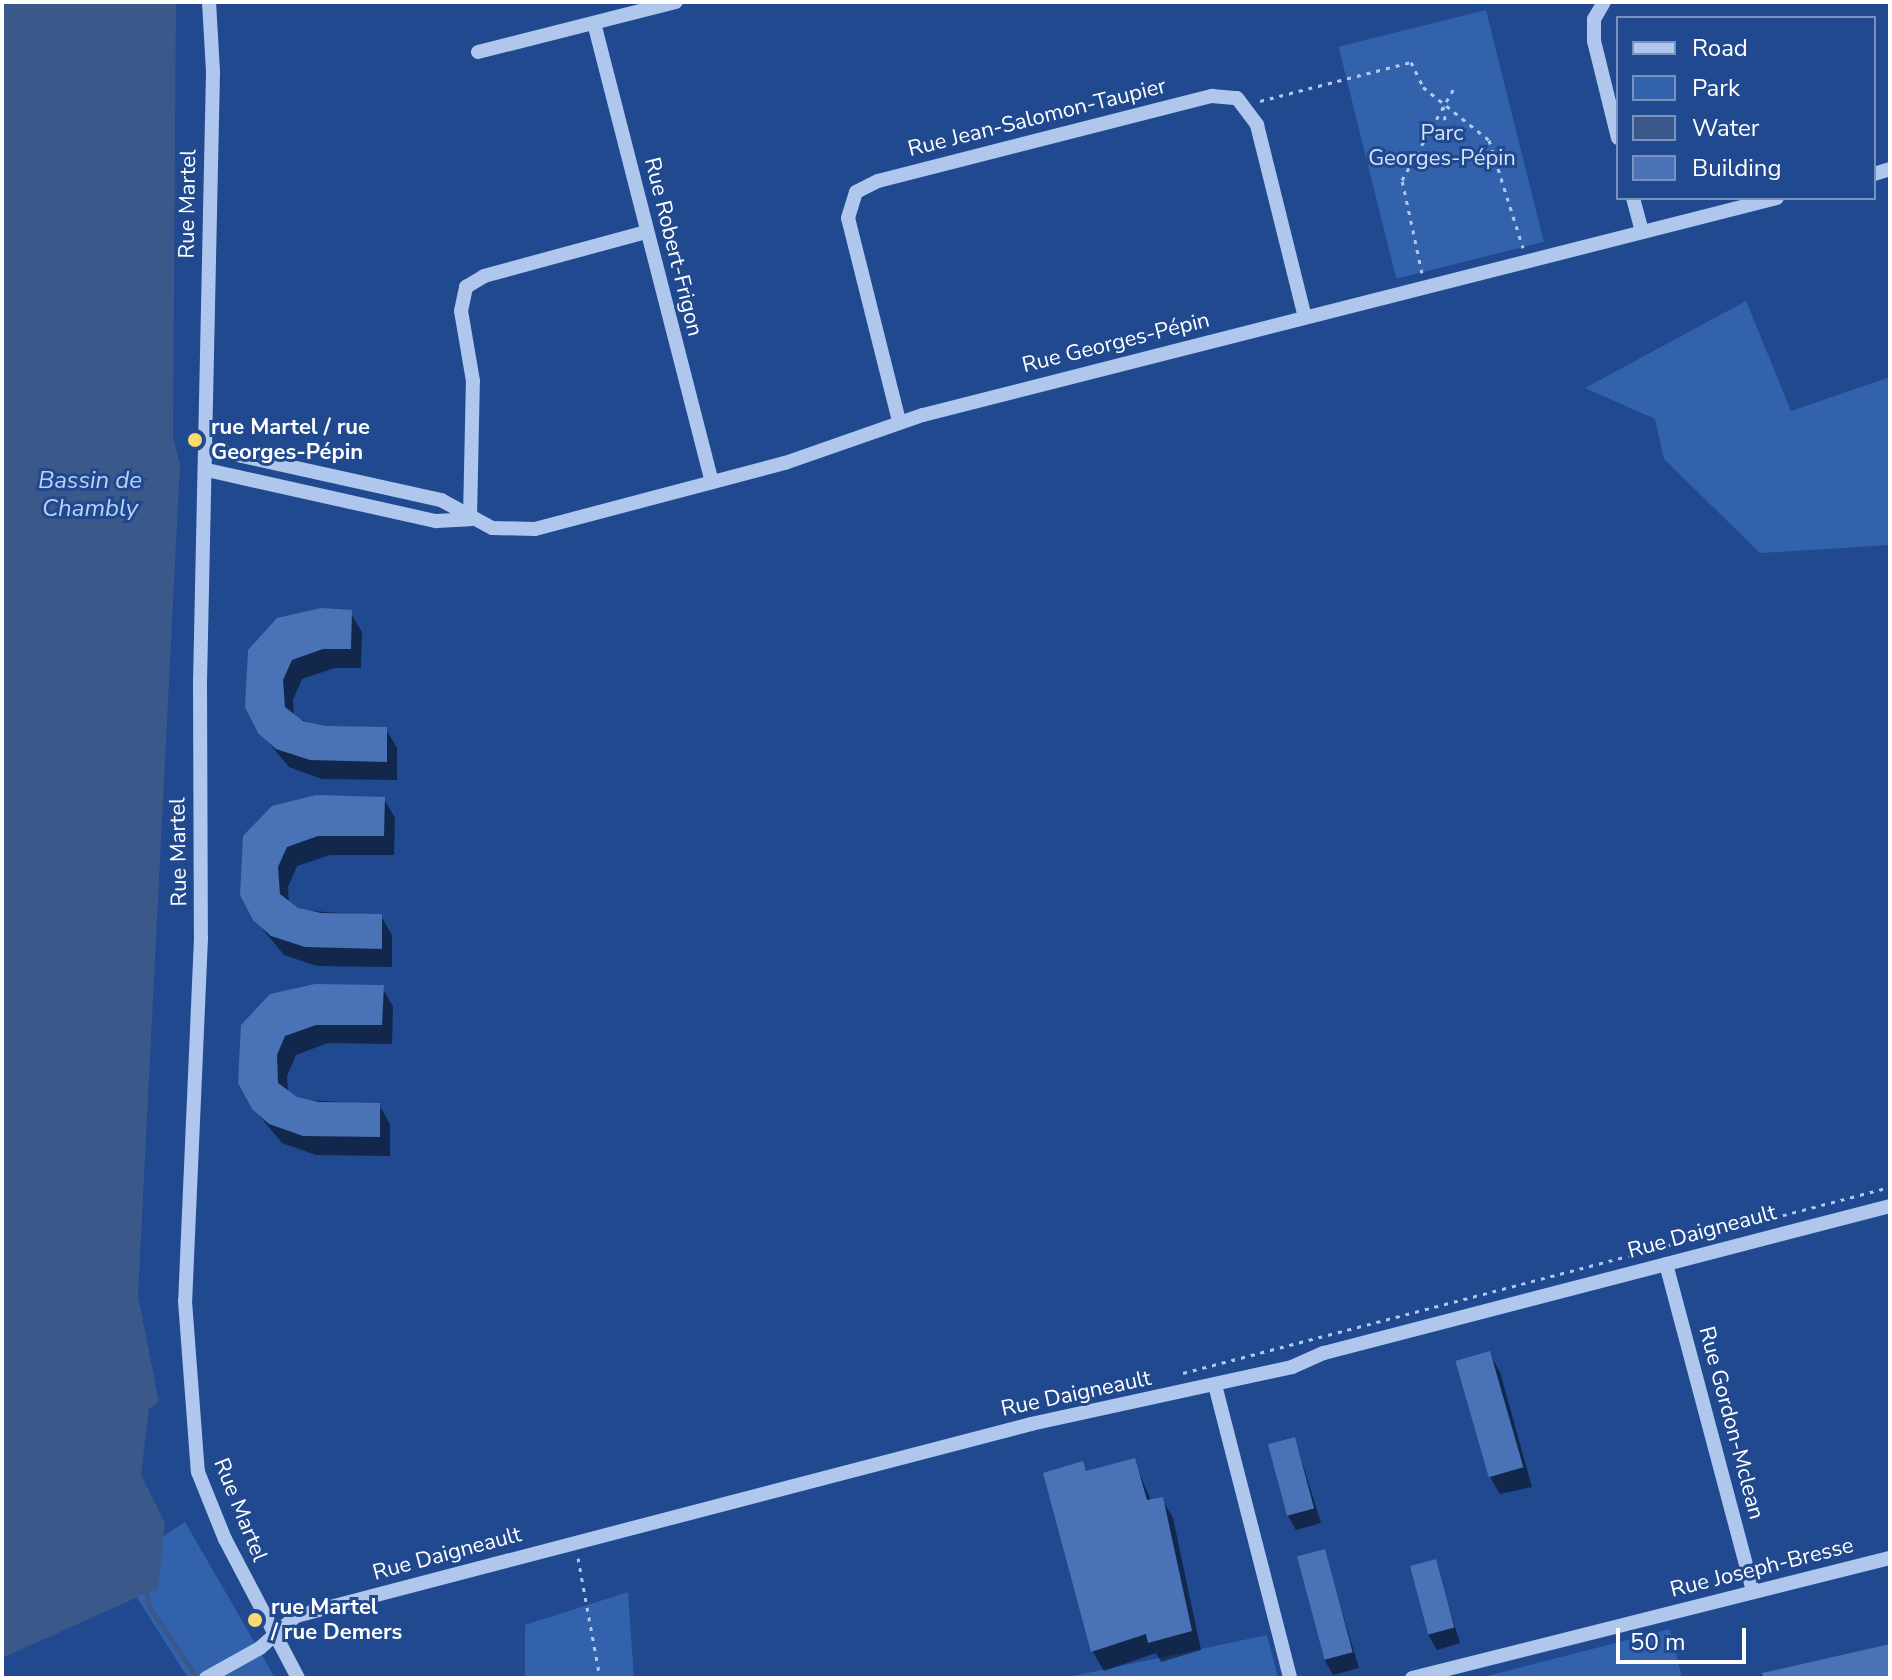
<!DOCTYPE html>
<html>
<head>
<meta charset="utf-8">
<style>
  body { margin:0 }
  #map { position:relative; width:1892px; height:1680px; overflow:hidden; background:#20498f; font-family:"Nunito Sans",sans-serif }
  div>[style] { position:absolute }
  .green>* { inset:0; background:#3362ad; transform-origin:0 0 }
  .water>* { inset:0; background:#3b588b }
  .shadow>* { inset:0; background:#0007 }
  .stream>* { height:5px; margin:-2.5px; padding:0 2.5px; transform-origin:2.5px; border-radius:2.5px; background:#3b588b }
  .building>* { inset:0; background:#4972b7; transform-origin:0 0 }
  .path>* { height:3px; margin-top:-1.5px; transform-origin:0; background:repeating-linear-gradient(90deg,#b0c7ed 0 4px,transparent 0 10px) }
  .minor>* { height:14px; margin:-7px; padding:0 7px; transform-origin:7px; border-radius:7px; background:#b0c7ed }
  .dots>* { width:22px; height:22px; translate:-50% -50%; box-sizing:border-box; border:4px solid #20498f; border-radius:50% }
  span { translate:-50% -50%; white-space:nowrap; text-align:center; line-height:1.15; -webkit-text-stroke:6px #20498f; paint-order:stroke }
  .street-label { font-size:22px; color:#fff }
  .park-label { font-size:22px; color:#d5e3f9 }
  .poi-label { font-size:22px; color:#fff; font-weight:700 }
  .left { translate:0 -50%; text-align:left }
  .water-label { font-size:24px; color:#bcd2f4; font-style:italic }
  .frame { position:absolute; inset:0; border:4px solid #fff; pointer-events:none }
  .legend { position:absolute; left:1616px; top:16px; width:260px; height:184px; box-sizing:border-box; background:#20498f; border:2px solid #7992bc; margin:0; padding:10px 14px; list-style:none; font-size:24px; color:#fff }
  .legend li { display:flex; align-items:center; gap:16px; height:40px }
  .legend b { width:40px; border:2px solid #7992bc }
  .scale { position:absolute; left:1616px; top:1628px; width:130px; height:36px; box-sizing:border-box; border:4px solid #fff; border-top:0; padding-left:10px; font-size:24px; line-height:28px; white-space:nowrap; color:#fff; -webkit-text-stroke:6px #20498f; paint-order:stroke }
</style>
</head>
<body>
<div id="map">
  <div class="green">
    <div style="left:1486px;top:10px;width:239px;height:152px;rotate:76deg"></div>
    <div style="clip-path:polygon(1746px 301px,1791px 411px,1890px 377px,1890px 545px,1760px 553px,1664px 459px,1655px 419px,1585px 388px)"></div>
    <div style="clip-path:polygon(185px 1522px,275px 1678px,188px 1678px,136px 1596px,158px 1588px,162px 1537px)"></div>
    <div style="clip-path:polygon(628px 1592px,634px 1678px,525px 1678px,525px 1625px)"></div>
    <div style="clip-path:polygon(1670px 1629px,1682px 1678px,1479px 1678px)"></div>
    <div style="clip-path:polygon(1267px 1635px,1278px 1678px,1064px 1678px)"></div>
  </div>
  <div class="water">
    <div style="clip-path:polygon(2px 2px,176px 2px,173px 437px,180px 464px,138px 1296px,159px 1402px,149px 1409px,141px 1475px,165px 1523px,158px 1588px,2px 1658px)"></div>
  </div>
  <div class="shadow">
    <div style="clip-path:polygon(350px 612px,362px 632px,361px 668px,335px 668px,302px 679px,293px 700px,294px 717px,326px 728px,386px 729px,397px 748px,397px 780px,322px 779px,289px 767px,260px 732px,250px 650px)"></div>
    <div style="clip-path:polygon(384px 799px,395px 818px,394px 855px,330px 855px,297px 866px,288px 887px,289px 904px,298px 910px,381px 916px,392px 935px,392px 967px,317px 966px,284px 955px,255px 920px,245px 837px)"></div>
    <div style="clip-path:polygon(382px 987px,393px 1007px,392px 1044px,328px 1043px,296px 1055px,287px 1076px,288px 1092px,296px 1099px,379px 1105px,390px 1124px,390px 1156px,316px 1155px,282px 1143px,253px 1108px,243px 1026px)"></div>
    <div style="clip-path:polygon(1489px 1353px,1500px 1372px,1532px 1487px,1500px 1494px,1489px 1475px)"></div>
    <div style="clip-path:polygon(1295px 1439px,1321px 1523px,1296px 1530px,1288px 1516px)"></div>
    <div style="clip-path:polygon(1134px 1460px,1151px 1501px,1162px 1499px,1173px 1518px,1201px 1650px,1161px 1662px,1156px 1653px,1104px 1671px,1093px 1652px,1045px 1474px,1082px 1463px,1088px 1473px)"></div>
    <div style="clip-path:polygon(1324px 1552px,1359px 1668px,1333px 1675px,1325px 1661px)"></div>
    <div style="clip-path:polygon(1435px 1561px,1460px 1643px,1437px 1650px,1429px 1636px)"></div>
    <div style="clip-path:polygon(1890px 1645px,1890px 1678px,1750px 1678px)"></div>
  </div>
  <div class="stream">
    <div style="left:146px;top:1591px;width:16px;rotate:79deg"></div>
    <div style="left:149px;top:1607px;width:86px;rotate:55.9deg"></div>
  </div>
  <div class="building">
    <div style="clip-path:polygon(321px 608px,352px 610px,351px 649px,323px 649px,292px 660px,283px 680px,285px 707px,303px 721px,326px 726px,387px 727px,387px 762px,310px 760px,276px 749px,258px 733px,245px 707px,248px 650px,277px 618px)"></div>
    <div style="clip-path:polygon(316px 795px,385px 797px,384px 836px,318px 836px,287px 847px,278px 867px,280px 894px,298px 908px,321px 913px,382px 914px,382px 949px,305px 947px,271px 936px,253px 920px,240px 895px,243px 836px,272px 806px)"></div>
    <div style="clip-path:polygon(315px 984px,384px 985px,382px 1025px,316px 1025px,285px 1036px,277px 1055px,278px 1083px,297px 1097px,319px 1102px,380px 1103px,380px 1137px,303px 1136px,269px 1124px,252px 1109px,238px 1083px,241px 1025px,270px 994px)"></div>
    <div style="left:1490px;top:1351px;width:121px;height:36px;rotate:74deg"></div>
    <div style="left:1295px;top:1437px;width:74px;height:28px;rotate:75deg"></div>
    <div style="clip-path:polygon(1135px 1458px,1147px 1500px,1163px 1497px,1192px 1631px,1148px 1643px,1146px 1634px,1091px 1652px,1043px 1473px,1083px 1461px,1086px 1471px)"></div>
    <div style="left:1325px;top:1549px;width:107px;height:29px;rotate:75deg"></div>
    <div style="left:1436px;top:1559px;width:71px;height:27px;rotate:75deg"></div>
    <div style="clip-path:polygon(1890px 1644px,1890px 1676px,1763px 1678px,1762px 1673px)"></div>
  </div>
  <div class="path">
    <div style="left:1260px;top:101px;width:156px;rotate:-14.5deg"></div>
    <div style="left:1411px;top:62px;width:28px;rotate:64deg"></div>
    <div style="left:1423px;top:87px;width:85px;rotate:38.8deg"></div>
    <div style="left:1489px;top:140px;width:113px;rotate:72.5deg"></div>
    <div style="left:1443px;top:106px;width:15px;rotate:82deg"></div>
    <div style="left:1422px;top:273px;width:95px;rotate:-102.1deg"></div>
    <div style="left:1402px;top:180px;width:106px;rotate:-60.5deg"></div>
    <div style="left:1183px;top:1373px;width:731px;rotate:-14.74deg"></div>
    <div style="left:578px;top:1558px;width:122px;rotate:79.6deg"></div>
  </div>
  <div class="minor">
    <div style="left:209px;top:2px;width:70px;rotate:86.7deg"></div>
    <div style="left:213px;top:72px;width:608px;rotate:91.22deg"></div>
    <div style="left:200px;top:680px;width:258px;rotate:89.8deg"></div>
    <div style="left:201px;top:938px;width:363px;rotate:92.5deg"></div>
    <div style="left:185px;top:1301px;width:171px;rotate:85.7deg"></div>
    <div style="left:198px;top:1472px;width:72px;rotate:68.1deg"></div>
    <div style="left:225px;top:1539px;width:157px;rotate:62.3deg"></div>
    <div style="left:1604px;top:2px;width:20px;rotate:120deg"></div>
    <div style="left:1594px;top:19px;width:22px;rotate:90deg"></div>
    <div style="left:1594px;top:41px;width:100px;rotate:76.1deg"></div>
    <div style="left:594px;top:23px;width:474px;rotate:75.6deg"></div>
    <div style="left:478px;top:52px;width:204px;rotate:-14.2deg"></div>
    <div style="left:1874px;top:174px;width:17px;rotate:-17deg"></div>
    <div style="left:1633px;top:198px;width:35px;rotate:75deg"></div>
    <div style="left:899px;top:421px;width:209px;rotate:-104.1deg"></div>
    <div style="left:848px;top:218px;width:27px;rotate:-73deg"></div>
    <div style="left:856px;top:192px;width:25px;rotate:-27deg"></div>
    <div style="left:878px;top:181px;width:345px;rotate:-14.3deg"></div>
    <div style="left:1212px;top:96px;width:25px;rotate:5deg"></div>
    <div style="left:1237px;top:98px;width:34px;rotate:53deg"></div>
    <div style="left:1257px;top:125px;width:198px;rotate:76deg"></div>
    <div style="left:206px;top:448px;width:241px;rotate:12.5deg"></div>
    <div style="left:441px;top:500px;width:58px;rotate:28.8deg"></div>
    <div style="left:492px;top:528px;width:43px;rotate:1.3deg"></div>
    <div style="left:535px;top:529px;width:259px;rotate:-14.8deg"></div>
    <div style="left:785px;top:463px;width:146px;rotate:-19.2deg"></div>
    <div style="left:923px;top:415px;width:881px;rotate:-14.26deg"></div>
    <div style="left:207px;top:470px;width:235px;rotate:12.6deg"></div>
    <div style="left:436px;top:521px;width:34px;rotate:-3deg"></div>
    <div style="left:470px;top:519px;width:138px;rotate:-88.8deg"></div>
    <div style="left:473px;top:381px;width:71px;rotate:-99.7deg"></div>
    <div style="left:461px;top:311px;width:25px;rotate:-78deg"></div>
    <div style="left:466px;top:287px;width:21px;rotate:-31deg"></div>
    <div style="left:484px;top:276px;width:168px;rotate:-15.2deg"></div>
    <div style="left:1666px;top:1264px;width:339px;rotate:75.1deg"></div>
    <div style="left:1215px;top:1385px;width:302px;rotate:75.6deg"></div>
    <div style="left:206px;top:1678px;width:62px;rotate:-29.1deg"></div>
    <div style="left:260px;top:1648px;width:48px;rotate:-41.6deg"></div>
    <div style="left:296px;top:1616px;width:760px;rotate:-14.64deg"></div>
    <div style="left:1031px;top:1424px;width:267px;rotate:-12.3deg"></div>
    <div style="left:1292px;top:1367px;width:35px;rotate:-24deg"></div>
    <div style="left:1324px;top:1353px;width:585px;rotate:-14.56deg"></div>
    <div style="left:1412px;top:1678px;width:493px;rotate:-14.1deg"></div>
  </div>
  <div class="dots">
    <div style="left:195px;top:440px;background:#fadb70"></div>
    <div style="left:255px;top:1620px;background:#fadb70"></div>
  </div>
  <div class="street-label">
    <span style="left:1037px;top:118px;rotate:-14deg">Rue Jean-Salomon-Taupier</span>
    <span style="left:188px;top:204px;rotate:-89deg">Rue Martel</span>
    <span style="left:673px;top:247px;rotate:76deg">Rue Robert-Frigon</span>
    <span style="left:1116px;top:343px;rotate:-14deg">Rue Georges-Pépin</span>
    <span style="left:179px;top:852px;rotate:-91deg">Rue Martel</span>
    <span style="left:1702px;top:1232px;rotate:-15deg">Rue Daigneault</span>
    <span style="left:1076px;top:1394px;rotate:-12deg">Rue Daigneault</span>
    <span style="left:1731px;top:1423px;rotate:75deg">Rue Gordon-Mclean</span>
    <span style="left:240px;top:1510px;rotate:68deg">Rue Martel</span>
    <span style="left:447px;top:1554px;rotate:-15deg">Rue Daigneault</span>
    <span style="left:1762px;top:1568px;rotate:-14deg">Rue Joseph-Bresse</span>
  </div>
  <div class="park-label">
    <span style="left:1442px;top:146px">Parc<br>Georges-Pépin</span>
  </div>
  <div class="poi-label">
    <span class="left" style="left:211px;top:440px">rue Martel / rue<br>Georges-Pépin</span>
    <span class="left" style="left:271px;top:1620px">rue Martel<br>/ rue Demers</span>
  </div>
  <div class="water-label">
    <span style="left:90px;top:495px">Bassin de<br>Chambly</span>
  </div>
  <div class="frame"></div>
  <ul class="legend">
  <li><b style="height:10px;background:#b0c7ed"></b>Road</li>
  <li><b style="height:22px;background:#3362ad"></b>Park</li>
  <li><b style="height:22px;background:#3b588b"></b>Water</li>
  <li><b style="height:22px;background:#4972b7"></b>Building</li>
  </ul>
  <div class="scale">50 m</div>
</div>
</body>
</html>
